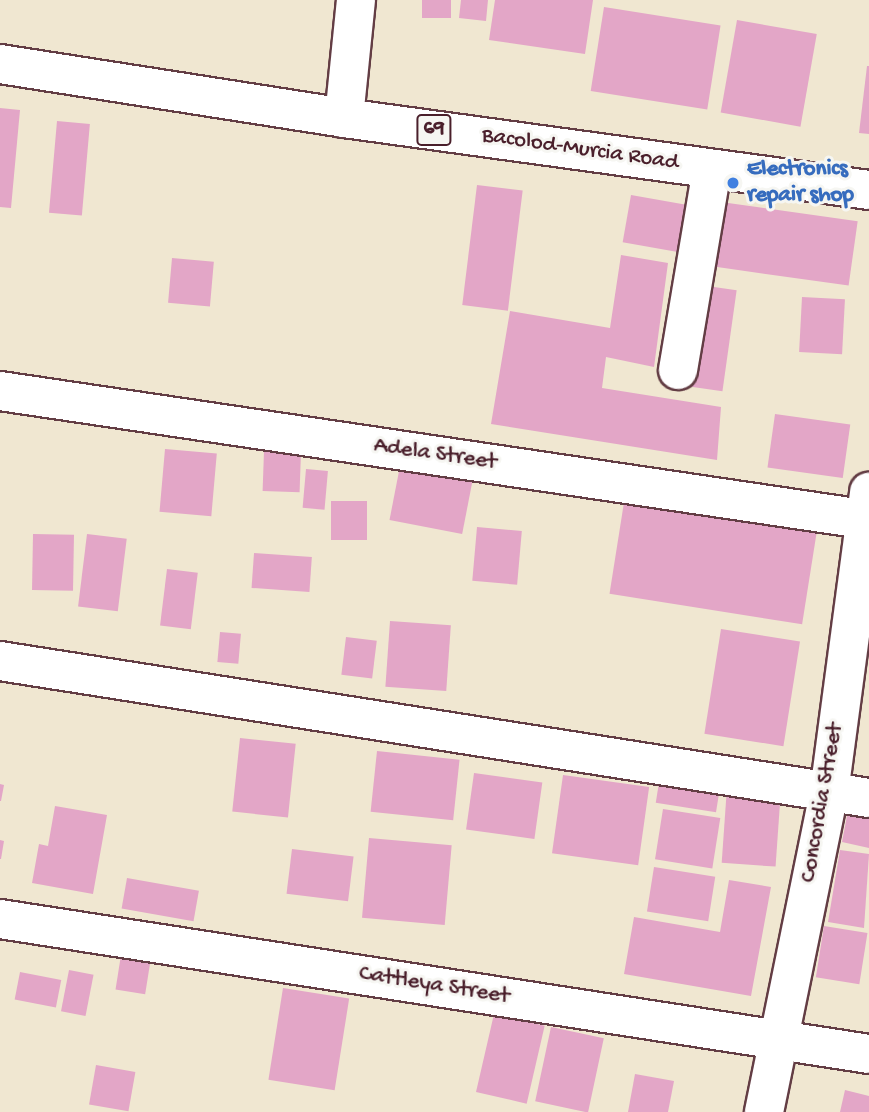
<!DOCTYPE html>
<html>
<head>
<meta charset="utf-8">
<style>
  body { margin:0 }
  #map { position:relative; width:869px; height:1112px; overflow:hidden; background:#f0e7d1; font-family:"Gochi Hand",sans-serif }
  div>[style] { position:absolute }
  .building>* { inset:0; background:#e3a6c7; transform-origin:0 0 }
  .roads { filter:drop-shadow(2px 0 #633d44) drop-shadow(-2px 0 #633d44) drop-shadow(0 2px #633d44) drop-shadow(0 -2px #633d44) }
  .minor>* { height:38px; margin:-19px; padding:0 19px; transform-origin:19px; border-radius:19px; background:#fff }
  .major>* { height:38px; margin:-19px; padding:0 19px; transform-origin:19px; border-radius:19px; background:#fff }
  .dots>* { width:19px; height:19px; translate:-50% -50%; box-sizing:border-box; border:4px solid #f6f6f2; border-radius:50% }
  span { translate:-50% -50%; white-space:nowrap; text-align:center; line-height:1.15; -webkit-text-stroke:6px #f6f6f2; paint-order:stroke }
  .shield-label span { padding:2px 5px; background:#f6f6f2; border:2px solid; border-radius:5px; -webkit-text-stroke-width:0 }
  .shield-label { font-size:21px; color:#4a1f2b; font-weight:700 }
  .street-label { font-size:23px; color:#4a1f2b }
  .shop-label { font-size:23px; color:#366cbe; font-weight:700 }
  .left { translate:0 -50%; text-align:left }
</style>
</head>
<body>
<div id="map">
  <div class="building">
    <div style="left:422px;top:0;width:29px;height:18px"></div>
    <div style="clip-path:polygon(461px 0,488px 0,486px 21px,459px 18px)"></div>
    <div style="clip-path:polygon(495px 0,593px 0,585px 54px,489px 40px)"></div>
    <div style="left:604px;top:7px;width:118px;height:85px;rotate:9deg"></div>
    <div style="left:737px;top:20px;width:81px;height:94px;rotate:10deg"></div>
    <div style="clip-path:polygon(867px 66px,869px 66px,869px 134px,859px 133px)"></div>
    <div style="clip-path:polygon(0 108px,20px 110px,11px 208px,0 207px)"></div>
    <div style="left:57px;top:121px;width:33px;height:92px;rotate:5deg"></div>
    <div style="left:477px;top:185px;width:46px;height:121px;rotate:7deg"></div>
    <div style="left:631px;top:195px;width:66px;height:48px;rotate:10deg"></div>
    <div style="left:721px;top:202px;width:138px;height:65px;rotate:8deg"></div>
    <div style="clip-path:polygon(621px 255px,668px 263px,654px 367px,606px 357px,602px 388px,721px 407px,717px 460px,491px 424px,510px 311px,610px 328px)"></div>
    <div style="left:172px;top:258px;width:42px;height:45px;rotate:5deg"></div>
    <div style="left:700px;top:285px;width:37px;height:102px;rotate:8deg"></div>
    <div style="left:802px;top:297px;width:43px;height:55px;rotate:3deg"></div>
    <div style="left:775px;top:414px;width:76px;height:54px;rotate:8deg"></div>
    <div style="left:165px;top:449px;width:52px;height:63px;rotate:5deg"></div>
    <div style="left:264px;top:451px;width:37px;height:40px;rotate:2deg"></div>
    <div style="left:400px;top:466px;width:74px;height:55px;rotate:11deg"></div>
    <div style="left:306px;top:469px;width:22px;height:39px;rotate:5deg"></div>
    <div style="left:625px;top:496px;width:195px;height:99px;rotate:9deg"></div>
    <div style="left:331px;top:501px;width:36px;height:39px"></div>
    <div style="left:477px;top:527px;width:45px;height:54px;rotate:5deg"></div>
    <div style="left:33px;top:534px;width:41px;height:56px;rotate:1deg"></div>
    <div style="left:87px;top:534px;width:40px;height:73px;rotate:7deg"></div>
    <div style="left:254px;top:553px;width:58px;height:35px;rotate:4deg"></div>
    <div style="left:167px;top:569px;width:31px;height:57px;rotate:7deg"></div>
    <div style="left:390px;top:621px;width:61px;height:66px;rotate:4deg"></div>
    <div style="left:721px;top:629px;width:80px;height:106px;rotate:9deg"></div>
    <div style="left:220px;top:632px;width:21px;height:30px;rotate:5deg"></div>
    <div style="left:346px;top:637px;width:31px;height:38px;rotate:7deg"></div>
    <div style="left:240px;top:738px;width:56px;height:74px;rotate:6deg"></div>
    <div style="left:377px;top:751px;width:83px;height:61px;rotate:6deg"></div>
    <div style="left:474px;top:773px;width:69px;height:57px;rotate:8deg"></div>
    <div style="left:563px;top:775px;width:87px;height:79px;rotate:8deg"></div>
    <div style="left:660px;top:776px;width:61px;height:27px;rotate:9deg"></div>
    <div style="clip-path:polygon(0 784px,4px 785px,1px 801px,0 801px)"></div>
    <div style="left:727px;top:787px;width:54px;height:76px;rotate:4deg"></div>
    <div style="clip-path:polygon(850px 800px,869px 804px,869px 848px,842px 842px)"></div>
    <div style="clip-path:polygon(55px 806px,107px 815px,93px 894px,32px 883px,39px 844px,48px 846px)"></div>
    <div style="left:663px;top:809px;width:58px;height:51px;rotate:9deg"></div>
    <div style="left:369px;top:838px;width:83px;height:80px;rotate:5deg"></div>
    <div style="clip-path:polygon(0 840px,4px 841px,1px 859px,0 859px)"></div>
    <div style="left:292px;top:849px;width:62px;height:45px;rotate:7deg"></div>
    <div style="clip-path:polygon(840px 850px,869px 854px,864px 928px,828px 922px)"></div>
    <div style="left:654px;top:867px;width:62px;height:45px;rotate:9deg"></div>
    <div style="left:127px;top:878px;width:73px;height:31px;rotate:10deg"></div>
    <div style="clip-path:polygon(729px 880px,771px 887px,751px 996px,624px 974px,634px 917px,720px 932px)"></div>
    <div style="left:824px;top:926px;width:44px;height:52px;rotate:9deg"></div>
    <div style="left:121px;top:955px;width:30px;height:35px;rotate:9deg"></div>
    <div style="left:69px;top:970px;width:25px;height:42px;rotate:11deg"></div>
    <div style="left:20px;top:972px;width:42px;height:28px;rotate:11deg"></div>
    <div style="left:283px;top:988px;width:67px;height:93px;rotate:9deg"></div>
    <div style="left:494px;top:1014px;width:52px;height:80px;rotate:13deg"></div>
    <div style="left:551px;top:1027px;width:54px;height:76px;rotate:12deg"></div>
    <div style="left:96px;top:1065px;width:40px;height:40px;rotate:10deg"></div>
    <div style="clip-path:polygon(635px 1074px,674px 1081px,668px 1112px,628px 1112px)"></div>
    <div style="clip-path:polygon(845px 1090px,869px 1096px,869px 1112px,840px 1112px)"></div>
  </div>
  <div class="roads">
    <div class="minor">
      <div style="left:344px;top:118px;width:119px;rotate:-84.2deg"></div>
      <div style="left:678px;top:370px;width:204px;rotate:-80.4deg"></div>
      <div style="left:0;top:391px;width:879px;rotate:8.44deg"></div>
      <div style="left:0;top:661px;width:880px;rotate:8.96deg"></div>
      <div style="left:0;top:919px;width:879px;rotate:8.83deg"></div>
      <div style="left:764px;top:1112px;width:326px;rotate:-78.5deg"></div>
      <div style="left:829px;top:793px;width:304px;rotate:-82.4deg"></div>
    </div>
    <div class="major">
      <div style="left:0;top:64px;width:348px;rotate:8.9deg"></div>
      <div style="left:344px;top:118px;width:530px;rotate:7.81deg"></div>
    </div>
  </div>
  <div class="dots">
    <div style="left:733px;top:183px;background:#3f7fe0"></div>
  </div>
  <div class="shield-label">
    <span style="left:434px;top:130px">69</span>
  </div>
  <div class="street-label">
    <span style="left:580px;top:150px;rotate:8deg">Bacolod-Murcia Road</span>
    <span style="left:435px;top:455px;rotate:8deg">Adela Street</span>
    <span style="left:823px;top:803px;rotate:-80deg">Concordia Street</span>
    <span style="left:434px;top:986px;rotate:9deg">Cattleya Street</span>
  </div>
  <div class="shop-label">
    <span class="left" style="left:747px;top:183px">Electronics<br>repair shop</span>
  </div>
</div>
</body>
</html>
